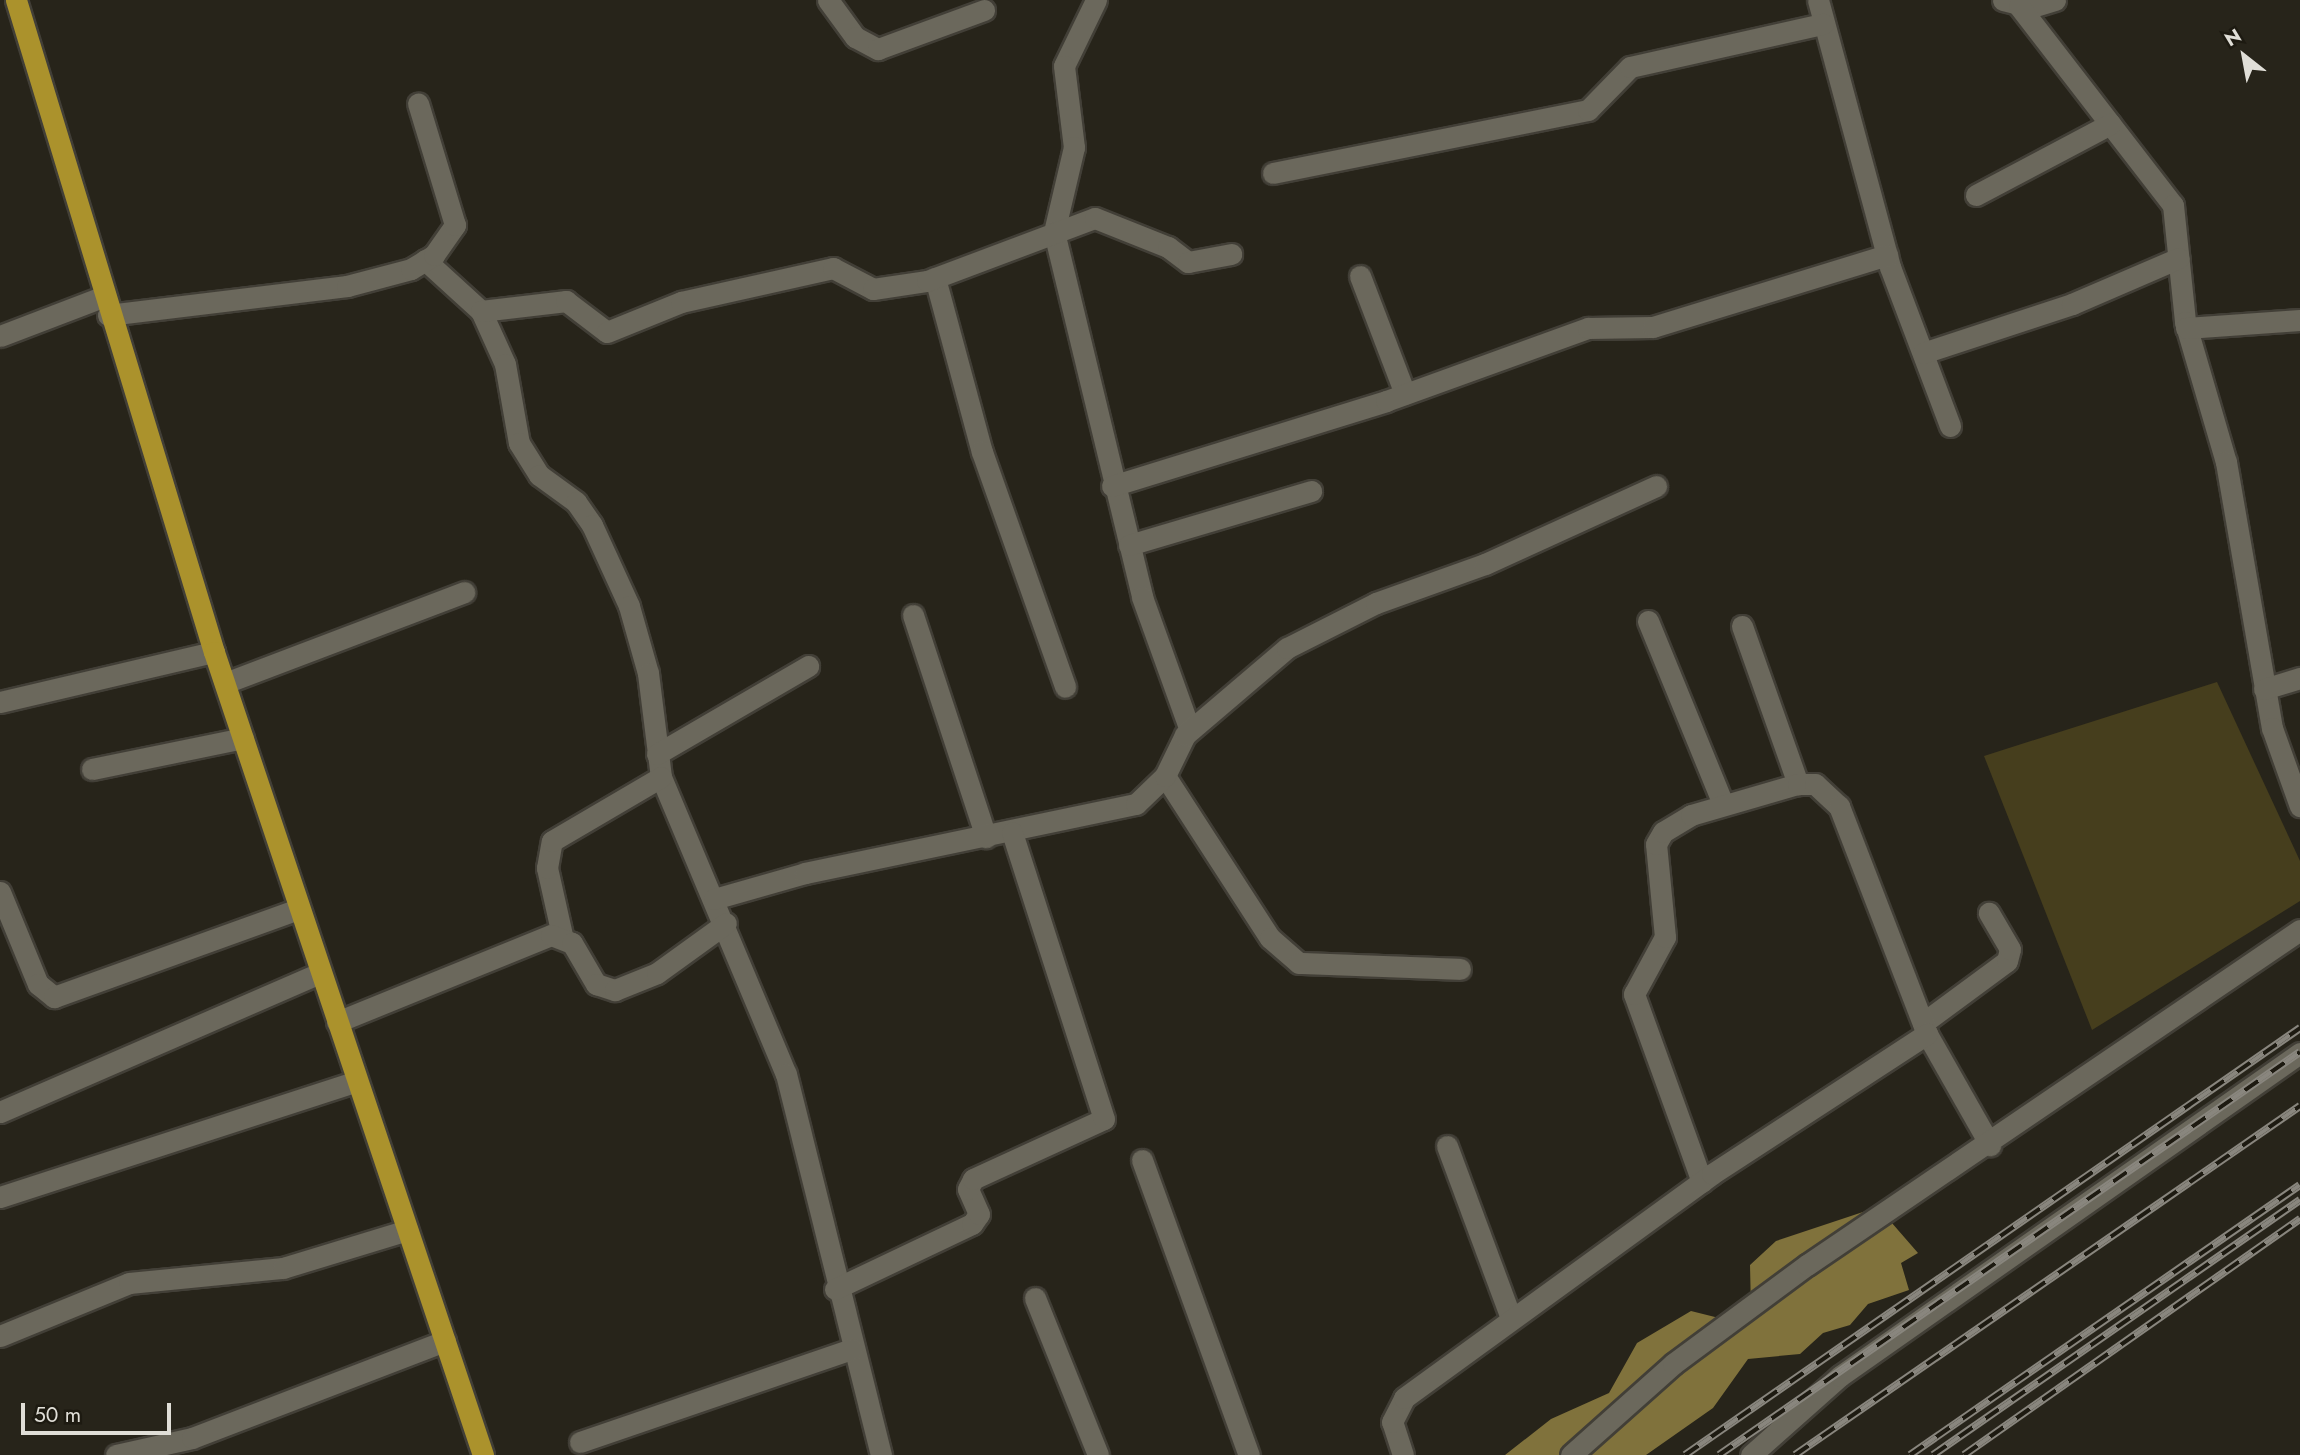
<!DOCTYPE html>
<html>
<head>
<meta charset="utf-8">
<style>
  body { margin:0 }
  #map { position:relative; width:2300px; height:1455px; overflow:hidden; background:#27241a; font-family:Jost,sans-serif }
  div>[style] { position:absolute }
  .green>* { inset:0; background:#463e1d }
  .water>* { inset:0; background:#80723c }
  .roads { filter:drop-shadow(2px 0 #423f37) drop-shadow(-2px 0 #423f37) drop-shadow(0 2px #423f37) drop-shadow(0 -2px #423f37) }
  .minor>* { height:21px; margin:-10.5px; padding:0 10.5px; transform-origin:10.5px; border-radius:10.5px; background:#6b685c }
  .highway>* { height:21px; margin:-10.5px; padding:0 10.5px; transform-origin:10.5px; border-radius:10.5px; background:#ab922c }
  .rail>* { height:8px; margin-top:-4px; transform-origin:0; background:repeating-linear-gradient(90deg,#1d1a11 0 16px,#89867e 0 32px); box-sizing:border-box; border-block:2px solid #89867e }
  span { translate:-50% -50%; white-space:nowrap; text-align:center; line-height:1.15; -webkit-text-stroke:7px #1d1a11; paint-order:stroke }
  .north { position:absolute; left:2209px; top:21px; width:70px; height:70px; -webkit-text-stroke:5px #1d1a11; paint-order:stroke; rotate:329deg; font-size:19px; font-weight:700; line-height:28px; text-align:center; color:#e0ded7 }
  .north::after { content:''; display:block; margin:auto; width:24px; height:32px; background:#e0ded7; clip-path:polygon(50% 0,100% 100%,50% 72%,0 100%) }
  .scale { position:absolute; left:21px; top:1403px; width:150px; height:32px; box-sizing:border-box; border:4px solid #e0ded7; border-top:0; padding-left:9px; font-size:21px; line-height:24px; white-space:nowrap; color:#e0ded7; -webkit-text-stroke:5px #1d1a11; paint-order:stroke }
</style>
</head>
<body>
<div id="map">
  <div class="green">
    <div style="clip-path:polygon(2217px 682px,2300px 861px,2300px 901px,2092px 1030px,1984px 756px)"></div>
  </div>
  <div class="water">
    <div style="clip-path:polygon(1878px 1207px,1918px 1253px,1901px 1263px,1909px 1290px,1868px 1304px,1850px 1325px,1823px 1333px,1800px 1354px,1748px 1359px,1713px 1408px,1646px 1455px,1505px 1455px,1551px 1419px,1609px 1393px,1637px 1343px,1691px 1311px,1723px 1319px,1751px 1310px,1750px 1265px,1776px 1241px)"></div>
  </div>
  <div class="roads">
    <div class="minor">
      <div style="left:828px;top:0;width:46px;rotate:53.9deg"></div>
      <div style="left:855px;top:37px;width:26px;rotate:28deg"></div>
      <div style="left:878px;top:49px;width:113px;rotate:-20.2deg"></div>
      <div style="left:1096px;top:0;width:73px;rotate:115.9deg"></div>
      <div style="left:1064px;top:66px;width:82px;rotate:83deg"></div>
      <div style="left:1074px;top:147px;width:87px;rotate:103.2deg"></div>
      <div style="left:1054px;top:232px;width:375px;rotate:76.4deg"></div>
      <div style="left:1142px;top:597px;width:141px;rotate:70.2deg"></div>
      <div style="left:1818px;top:0;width:277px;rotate:74.9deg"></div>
      <div style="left:1890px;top:267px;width:170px;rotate:69.3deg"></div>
      <div style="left:2003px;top:0;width:30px;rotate:14deg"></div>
      <div style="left:2032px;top:7px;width:24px;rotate:-17deg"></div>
      <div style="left:2019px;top:6px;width:252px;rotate:52.3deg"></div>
      <div style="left:2173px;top:205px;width:118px;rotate:84.1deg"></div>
      <div style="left:2185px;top:322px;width:146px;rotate:73.7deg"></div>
      <div style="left:2226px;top:462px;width:270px;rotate:80.2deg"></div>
      <div style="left:2272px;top:728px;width:83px;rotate:70.3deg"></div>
      <div style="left:1273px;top:173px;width:321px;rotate:-11.3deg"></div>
      <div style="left:1588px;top:110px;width:60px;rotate:-45.7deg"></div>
      <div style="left:1630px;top:67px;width:198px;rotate:-12.6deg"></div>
      <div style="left:1976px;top:195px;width:152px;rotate:-27.9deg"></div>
      <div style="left:425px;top:260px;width:76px;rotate:42.3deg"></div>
      <div style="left:481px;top:311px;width:58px;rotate:65.6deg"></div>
      <div style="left:505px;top:364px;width:80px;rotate:80deg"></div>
      <div style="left:519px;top:443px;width:38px;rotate:58deg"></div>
      <div style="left:539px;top:475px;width:46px;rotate:36.1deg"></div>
      <div style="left:576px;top:502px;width:28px;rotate:55deg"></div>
      <div style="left:592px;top:525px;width:89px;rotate:65.4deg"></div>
      <div style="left:629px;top:606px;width:70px;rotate:74.2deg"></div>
      <div style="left:648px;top:673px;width:105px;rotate:82.9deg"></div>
      <div style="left:661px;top:777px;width:322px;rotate:67.2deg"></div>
      <div style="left:786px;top:1074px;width:393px;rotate:76deg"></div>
      <div style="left:1360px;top:276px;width:126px;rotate:69.1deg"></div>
      <div style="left:935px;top:278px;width:180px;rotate:74.9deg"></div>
      <div style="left:982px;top:452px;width:249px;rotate:70.5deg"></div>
      <div style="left:481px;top:311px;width:86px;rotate:-6.7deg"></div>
      <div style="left:566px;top:301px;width:51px;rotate:37.1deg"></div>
      <div style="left:607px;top:332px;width:80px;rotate:-22.1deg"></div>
      <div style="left:681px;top:302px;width:156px;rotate:-12.6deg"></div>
      <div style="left:833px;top:268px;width:45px;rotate:27.7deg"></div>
      <div style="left:873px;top:289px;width:55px;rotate:-8.4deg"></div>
      <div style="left:927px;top:281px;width:179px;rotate:-20.6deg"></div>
      <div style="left:1095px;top:218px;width:79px;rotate:21.7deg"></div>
      <div style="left:1168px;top:247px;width:25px;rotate:37deg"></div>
      <div style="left:1188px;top:262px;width:44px;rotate:-10.5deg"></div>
      <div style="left:108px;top:315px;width:241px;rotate:-6.9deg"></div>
      <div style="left:347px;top:286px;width:66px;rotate:-14.9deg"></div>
      <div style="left:411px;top:269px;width:27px;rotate:-31deg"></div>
      <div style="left:434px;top:255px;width:37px;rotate:-55deg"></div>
      <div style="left:455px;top:225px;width:127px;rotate:-106.9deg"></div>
      <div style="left:2186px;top:328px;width:114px;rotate:-4deg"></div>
      <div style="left:0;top:336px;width:109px;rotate:-20.9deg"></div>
      <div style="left:1923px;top:353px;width:157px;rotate:-18.2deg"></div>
      <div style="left:2072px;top:304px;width:116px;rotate:-23.3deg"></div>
      <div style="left:1112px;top:486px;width:287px;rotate:-17.2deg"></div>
      <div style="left:1386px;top:401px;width:215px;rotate:-19.9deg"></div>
      <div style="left:1588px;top:328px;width:65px;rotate:-0.9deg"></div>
      <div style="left:1653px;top:327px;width:245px;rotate:-17.1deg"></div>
      <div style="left:1129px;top:545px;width:190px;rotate:-16.5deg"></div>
      <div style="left:913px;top:615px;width:234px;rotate:71.8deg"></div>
      <div style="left:1648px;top:621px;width:198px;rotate:67.7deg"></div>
      <div style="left:1742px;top:626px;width:168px;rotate:70.5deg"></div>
      <div style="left:225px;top:683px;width:256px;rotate:-20.8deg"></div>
      <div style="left:2264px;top:689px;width:38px;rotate:-17deg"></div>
      <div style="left:0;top:702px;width:220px;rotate:-13.2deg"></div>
      <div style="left:657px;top:754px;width:175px;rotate:-30.2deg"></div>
      <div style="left:92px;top:769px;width:154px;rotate:-11.6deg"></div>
      <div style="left:1165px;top:776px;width:193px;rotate:57.1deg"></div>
      <div style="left:1270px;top:938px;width:38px;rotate:41deg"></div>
      <div style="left:1299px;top:963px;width:161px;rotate:2.1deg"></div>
      <div style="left:0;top:892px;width:100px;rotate:67.6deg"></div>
      <div style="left:38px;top:984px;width:21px;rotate:39deg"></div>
      <div style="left:54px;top:997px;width:260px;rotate:-19.8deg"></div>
      <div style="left:714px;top:899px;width:95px;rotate:-15.9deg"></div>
      <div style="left:805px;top:873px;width:338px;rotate:-11.8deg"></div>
      <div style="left:1136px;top:804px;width:40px;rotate:-44deg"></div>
      <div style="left:1165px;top:776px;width:46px;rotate:-64deg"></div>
      <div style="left:1185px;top:735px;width:134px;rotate:-40.5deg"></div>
      <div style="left:1287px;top:648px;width:100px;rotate:-26.8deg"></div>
      <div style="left:1376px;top:603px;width:116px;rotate:-19.7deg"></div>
      <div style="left:1485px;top:564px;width:188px;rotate:-24.5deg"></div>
      <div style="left:562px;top:935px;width:69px;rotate:-102.6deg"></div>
      <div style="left:547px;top:868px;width:27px;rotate:-80deg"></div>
      <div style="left:552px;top:841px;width:126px;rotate:-30.4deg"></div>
      <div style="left:337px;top:1022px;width:231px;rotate:-22.1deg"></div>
      <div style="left:551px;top:935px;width:22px;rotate:21deg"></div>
      <div style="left:572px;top:943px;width:48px;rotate:59.7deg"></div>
      <div style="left:596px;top:984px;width:20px;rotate:18deg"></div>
      <div style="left:615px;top:990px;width:45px;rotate:-22deg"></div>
      <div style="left:657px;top:973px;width:85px;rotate:-35.9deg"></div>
      <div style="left:1923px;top:1023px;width:104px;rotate:-36.4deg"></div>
      <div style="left:2007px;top:961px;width:12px;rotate:-76deg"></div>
      <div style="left:2010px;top:949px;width:42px;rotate:-120.3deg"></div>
      <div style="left:0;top:1112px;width:349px;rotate:-23.5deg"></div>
      <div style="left:1447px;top:1146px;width:184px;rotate:69.6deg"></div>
      <div style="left:1142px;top:1160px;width:314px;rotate:70.1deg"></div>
      <div style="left:1702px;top:1182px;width:200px;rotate:-109.9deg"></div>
      <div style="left:1634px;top:994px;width:65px;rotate:-61.5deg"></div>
      <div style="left:1665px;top:937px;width:93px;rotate:-95.5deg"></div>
      <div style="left:1656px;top:844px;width:14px;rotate:-60deg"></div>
      <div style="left:1663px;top:832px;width:33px;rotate:-31deg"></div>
      <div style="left:1691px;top:815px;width:111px;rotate:-16.2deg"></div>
      <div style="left:1798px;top:784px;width:17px"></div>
      <div style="left:1815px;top:784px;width:33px;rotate:43deg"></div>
      <div style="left:1839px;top:806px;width:244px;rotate:68.9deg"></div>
      <div style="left:1927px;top:1034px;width:128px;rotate:60.4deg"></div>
      <div style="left:0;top:1197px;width:374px;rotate:-18deg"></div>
      <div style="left:835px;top:1289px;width:152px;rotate:-25.4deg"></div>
      <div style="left:972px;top:1224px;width:12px;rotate:-55deg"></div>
      <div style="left:979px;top:1214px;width:27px;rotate:-114deg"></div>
      <div style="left:968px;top:1189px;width:11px;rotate:-63deg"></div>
      <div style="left:973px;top:1179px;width:144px;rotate:-24.6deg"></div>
      <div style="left:1104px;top:1119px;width:301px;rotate:-107.8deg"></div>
      <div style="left:1035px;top:1298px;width:169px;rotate:68.1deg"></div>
      <div style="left:0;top:1336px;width:139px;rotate:-22.3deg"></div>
      <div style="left:129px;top:1283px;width:155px;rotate:-5.6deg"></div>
      <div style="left:283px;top:1268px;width:130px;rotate:-17deg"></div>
      <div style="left:580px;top:1442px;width:287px;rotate:-18.9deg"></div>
      <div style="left:116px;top:1455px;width:78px;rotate:-12.6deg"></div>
      <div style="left:192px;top:1438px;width:271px;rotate:-21deg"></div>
      <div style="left:1403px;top:1455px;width:35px;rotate:-108deg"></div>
      <div style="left:1392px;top:1422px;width:27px;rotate:-63deg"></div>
      <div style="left:1404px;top:1398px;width:381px;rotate:-36deg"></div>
      <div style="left:1712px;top:1174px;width:257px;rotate:-33.1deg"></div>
      <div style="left:1571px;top:1455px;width:137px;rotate:-41.7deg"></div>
      <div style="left:1673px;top:1364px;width:167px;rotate:-36.5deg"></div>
      <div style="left:1807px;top:1265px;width:596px;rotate:-34.2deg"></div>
      <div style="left:1751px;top:1455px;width:119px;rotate:-41.6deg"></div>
      <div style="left:1840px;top:1376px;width:562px;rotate:-35.08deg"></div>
    </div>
    <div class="highway">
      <div style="left:16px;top:0;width:681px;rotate:73.11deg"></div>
      <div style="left:214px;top:652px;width:847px;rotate:71.48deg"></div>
    </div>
  </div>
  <div class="rail">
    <div style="left:1685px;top:1455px;width:749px;rotate:-34.77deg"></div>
    <div style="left:1719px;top:1455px;width:707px;rotate:-34.75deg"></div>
    <div style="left:1795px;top:1455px;width:614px;rotate:-34.65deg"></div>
    <div style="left:1910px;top:1455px;width:474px;rotate:-34.7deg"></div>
    <div style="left:1933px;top:1455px;width:447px;rotate:-34.8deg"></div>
    <div style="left:1964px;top:1455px;width:411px;rotate:-35.1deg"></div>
  </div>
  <div class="north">N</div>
  <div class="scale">50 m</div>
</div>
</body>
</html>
